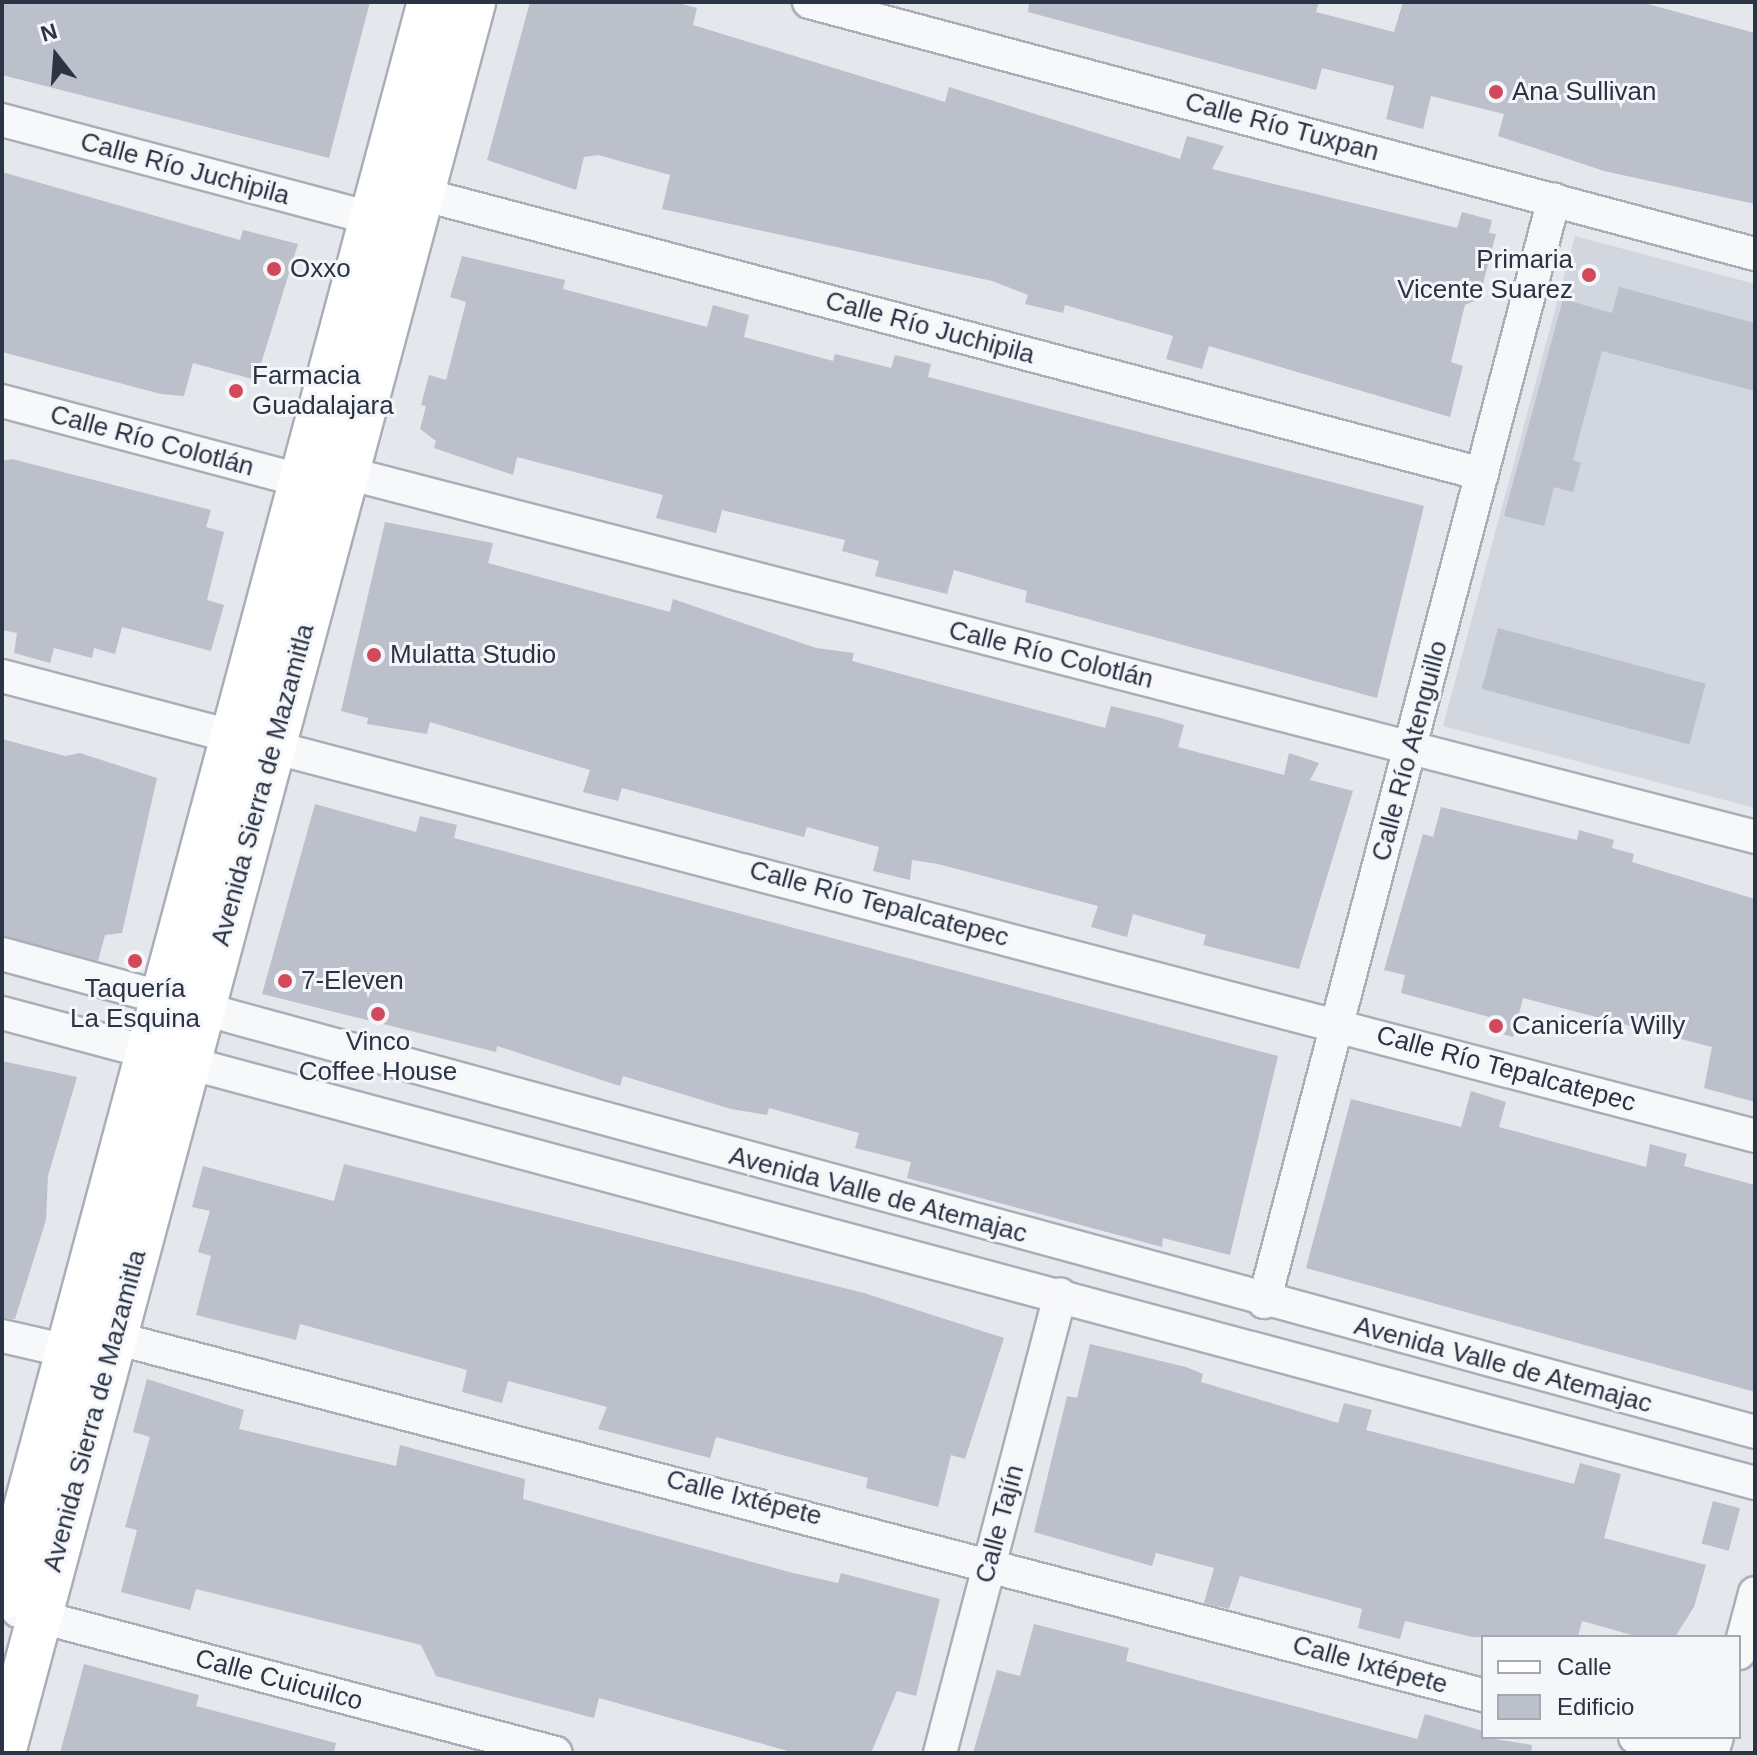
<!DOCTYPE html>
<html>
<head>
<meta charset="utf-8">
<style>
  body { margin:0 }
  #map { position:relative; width:1757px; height:1755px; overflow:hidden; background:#e4e7ec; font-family:Helvetica,sans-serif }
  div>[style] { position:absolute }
  .built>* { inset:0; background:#d2d6de }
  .building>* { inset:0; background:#bbc0ca; transform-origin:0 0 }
  .roads { filter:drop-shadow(2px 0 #a9aeb7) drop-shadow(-2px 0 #a9aeb7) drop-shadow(0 2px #a9aeb7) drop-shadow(0 -2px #a9aeb7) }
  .street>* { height:32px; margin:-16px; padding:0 16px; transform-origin:16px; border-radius:16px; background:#f7f8fa }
  .secondary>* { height:44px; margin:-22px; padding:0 22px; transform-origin:22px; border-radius:22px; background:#fff }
  .dots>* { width:22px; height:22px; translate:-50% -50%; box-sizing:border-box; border:4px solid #f4f6f9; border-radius:50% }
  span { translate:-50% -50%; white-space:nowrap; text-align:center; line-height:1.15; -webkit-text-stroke:6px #f4f6f9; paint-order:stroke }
  .poi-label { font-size:26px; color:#2b3445 }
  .left { translate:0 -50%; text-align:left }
  .right { translate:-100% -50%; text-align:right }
  .street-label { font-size:26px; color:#2b3445 }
  .frame { position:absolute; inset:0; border:4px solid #2b3445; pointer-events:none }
  .legend { position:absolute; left:1481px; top:1635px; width:260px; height:104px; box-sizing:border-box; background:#f4f6f9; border:2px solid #a4a8b1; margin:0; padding:10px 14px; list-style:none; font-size:24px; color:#2b3445 }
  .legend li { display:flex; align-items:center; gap:16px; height:40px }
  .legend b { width:40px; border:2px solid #a4a8b1 }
  .north { position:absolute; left:16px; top:16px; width:80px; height:80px; -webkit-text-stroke:6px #f4f6f9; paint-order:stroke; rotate:343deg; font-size:22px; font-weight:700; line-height:32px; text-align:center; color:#2b3445 }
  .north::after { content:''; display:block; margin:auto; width:28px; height:36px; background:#2b3445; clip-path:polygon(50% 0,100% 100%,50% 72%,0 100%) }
</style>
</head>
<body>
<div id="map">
  <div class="built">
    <div style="clip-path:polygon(1575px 236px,1755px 284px,1755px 808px,1443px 726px)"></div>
  </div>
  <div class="building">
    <div style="clip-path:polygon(2px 2px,370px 2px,329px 158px,2px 75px)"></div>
    <div style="clip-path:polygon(530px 2px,675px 2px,697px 8px,693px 25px,945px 102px,949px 87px,1180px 159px,1187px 136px,1224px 146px,1212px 169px,1457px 228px,1462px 212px,1492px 220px,1489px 233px,1496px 234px,1479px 299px,1465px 305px,1451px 362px,1463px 366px,1450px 417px,1209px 346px,1202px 369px,1166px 359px,1173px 336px,1065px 305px,1063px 313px,1025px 304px,1028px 295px,992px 281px,662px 209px,670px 175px,598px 155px,584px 157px,576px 190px,487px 160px)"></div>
    <div style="clip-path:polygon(1029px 2px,1319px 2px,1316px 12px,1394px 32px,1403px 2px,1640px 2px,1755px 33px,1755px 204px,1604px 171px,1498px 136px,1504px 114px,1431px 96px,1423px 129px,1386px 119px,1394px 86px,1322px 68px,1316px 90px,1028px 12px)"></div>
    <div style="clip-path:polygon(2px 172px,240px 240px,243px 230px,298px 244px,256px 380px,193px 363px,184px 396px,161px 394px,2px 352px)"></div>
    <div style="clip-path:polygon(462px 256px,565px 280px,563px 289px,707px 327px,713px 305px,749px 315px,744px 337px,833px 361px,835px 354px,891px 368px,895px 355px,931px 364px,928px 377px,1424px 506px,1377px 698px,1025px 602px,1027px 591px,954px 570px,947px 594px,875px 576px,879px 561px,842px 551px,845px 540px,722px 510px,716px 533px,656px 518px,663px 495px,517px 457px,513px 475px,434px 448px,436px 441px,420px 429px,426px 406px,421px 405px,429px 375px,446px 380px,466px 302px,450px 297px)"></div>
    <div style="clip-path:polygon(1619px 287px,1755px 323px,1755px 391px,1602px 351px,1573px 460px,1581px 463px,1573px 492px,1554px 487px,1544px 526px,1504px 516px,1563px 299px,1612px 313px)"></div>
    <div style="clip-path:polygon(12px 459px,211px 510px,206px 527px,224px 532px,207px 600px,224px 605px,211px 651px,122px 627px,115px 654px,94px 648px,92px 658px,54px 648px,50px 663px,14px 653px,17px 633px,2px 630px,2px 461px)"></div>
    <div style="clip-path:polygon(385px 522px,493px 543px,488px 563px,670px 612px,673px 599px,816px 648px,854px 653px,852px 661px,1105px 728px,1111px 706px,1161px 718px,1184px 725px,1178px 747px,1284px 775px,1289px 753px,1319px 763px,1310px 780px,1353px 791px,1299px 969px,1203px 945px,1206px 935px,1133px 914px,1127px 937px,1091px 927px,1098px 906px,938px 864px,912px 860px,910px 880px,873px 871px,879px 847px,807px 827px,804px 837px,622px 788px,618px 801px,583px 792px,590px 770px,430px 722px,427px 734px,367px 724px,368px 718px,341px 711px)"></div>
    <div style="left:1498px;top:628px;width:215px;height:63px;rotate:15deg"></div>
    <div style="clip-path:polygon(2px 739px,65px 756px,80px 753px,157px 778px,122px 933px,105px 935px,98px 961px,2px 936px)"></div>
    <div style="clip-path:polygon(315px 804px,416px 832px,420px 816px,457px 825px,454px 838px,1278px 1056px,1230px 1255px,1163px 1238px,1162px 1247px,907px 1178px,911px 1162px,855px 1148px,859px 1133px,769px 1108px,767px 1115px,731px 1109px,623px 1076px,620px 1086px,497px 1046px,496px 1052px,262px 994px)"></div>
    <div style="clip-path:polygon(1441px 807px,1577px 840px,1579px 830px,1614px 840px,1612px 848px,1634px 854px,1632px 862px,1755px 899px,1755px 1102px,1704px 1088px,1712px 1047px,1523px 998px,1513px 1037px,1486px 1030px,1489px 1017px,1401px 993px,1405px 975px,1384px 970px,1423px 834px,1433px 837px)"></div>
    <div style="clip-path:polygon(2px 1061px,77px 1077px,48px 1176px,46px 1220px,15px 1319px,2px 1318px)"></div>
    <div style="clip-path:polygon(1471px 1091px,1506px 1102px,1499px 1127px,1646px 1167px,1650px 1144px,1687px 1154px,1684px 1166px,1755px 1185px,1755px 1392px,1306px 1268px,1351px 1099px,1461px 1127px)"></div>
    <div style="clip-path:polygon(344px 1164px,864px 1293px,1004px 1338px,965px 1459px,951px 1455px,938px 1507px,866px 1488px,868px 1478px,716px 1437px,710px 1458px,598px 1429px,607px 1407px,508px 1381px,502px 1403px,462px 1392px,467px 1370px,300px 1324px,296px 1340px,196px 1315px,211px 1256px,198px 1252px,210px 1211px,192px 1207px,203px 1166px,334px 1201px)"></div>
    <div style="clip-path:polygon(1090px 1344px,1186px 1367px,1203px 1374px,1201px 1382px,1338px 1423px,1344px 1403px,1372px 1410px,1366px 1430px,1574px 1484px,1580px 1463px,1621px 1474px,1604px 1538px,1706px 1565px,1694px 1607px,1675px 1637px,1639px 1637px,1582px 1621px,1578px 1637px,1472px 1637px,1405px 1621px,1400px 1639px,1358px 1628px,1362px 1609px,1240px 1576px,1229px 1609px,1204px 1603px,1214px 1568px,1156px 1553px,1152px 1566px,1034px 1532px,1067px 1396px,1077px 1398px)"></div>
    <div style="clip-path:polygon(147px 1379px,244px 1410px,239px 1429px,396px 1466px,400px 1445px,525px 1479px,523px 1499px,789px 1572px,838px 1583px,841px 1573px,940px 1599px,916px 1696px,897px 1691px,871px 1753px,795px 1753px,599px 1698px,594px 1718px,436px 1676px,421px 1645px,196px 1589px,190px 1610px,121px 1592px,137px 1530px,125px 1527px,150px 1437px,133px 1432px)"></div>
    <div style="left:1713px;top:1501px;width:28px;height:44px;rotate:15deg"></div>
    <div style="clip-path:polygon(1034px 1624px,1129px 1648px,1126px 1661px,1417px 1739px,1425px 1714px,1483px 1731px,1483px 1737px,1532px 1745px,1531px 1753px,973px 1753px,997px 1670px,1020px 1676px)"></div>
    <div style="clip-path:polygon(84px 1664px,199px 1695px,196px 1706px,336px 1743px,334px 1753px,60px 1753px)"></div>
  </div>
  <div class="roads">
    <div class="street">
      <div style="left:809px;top:2px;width:979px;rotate:14.92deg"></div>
      <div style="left:2px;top:120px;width:378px;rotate:14.9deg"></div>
      <div style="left:402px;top:189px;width:1117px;rotate:14.78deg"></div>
      <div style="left:2px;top:401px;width:310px;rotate:14.9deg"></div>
      <div style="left:347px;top:473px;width:1454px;rotate:14.49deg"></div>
      <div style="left:2px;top:676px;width:1812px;rotate:14.7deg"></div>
      <div style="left:2px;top:954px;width:1817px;rotate:15.25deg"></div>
      <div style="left:2px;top:1013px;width:1815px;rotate:15.01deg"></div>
      <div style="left:1264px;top:1302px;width:1140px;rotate:-75.27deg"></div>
      <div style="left:2px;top:1336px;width:68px;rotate:12.8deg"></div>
      <div style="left:68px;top:1351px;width:49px;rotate:-15.5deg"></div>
      <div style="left:115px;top:1338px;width:1414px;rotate:14.63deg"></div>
      <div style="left:18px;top:1611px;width:556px;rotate:14.79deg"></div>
      <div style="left:1739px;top:1653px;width:62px;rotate:-75.1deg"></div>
      <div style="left:1635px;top:1737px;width:61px;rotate:15.2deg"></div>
      <div style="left:940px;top:1753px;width:474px;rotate:-75.3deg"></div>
      <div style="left:1712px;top:1753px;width:17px;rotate:-73deg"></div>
    </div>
    <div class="secondary">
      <div style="left:2px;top:1597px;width:1651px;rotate:-74.98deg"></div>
      <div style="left:3px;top:1753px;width:1813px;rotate:-74.97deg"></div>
    </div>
  </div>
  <div class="dots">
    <div style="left:1496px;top:92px;background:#d1495b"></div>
    <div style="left:274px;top:269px;background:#d1495b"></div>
    <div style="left:1589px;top:275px;background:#d1495b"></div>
    <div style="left:236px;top:391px;background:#d1495b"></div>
    <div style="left:374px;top:655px;background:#d1495b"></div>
    <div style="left:135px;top:961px;background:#d1495b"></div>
    <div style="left:285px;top:981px;background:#d1495b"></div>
    <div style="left:378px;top:1014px;background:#d1495b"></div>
    <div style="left:1496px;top:1026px;background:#d1495b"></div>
  </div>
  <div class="poi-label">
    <span class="left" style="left:1512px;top:92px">Ana Sullivan</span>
    <span class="right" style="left:1573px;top:275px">Primaria<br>Vicente Suarez</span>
    <span class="left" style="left:290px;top:269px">Oxxo</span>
    <span class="left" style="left:252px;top:391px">Farmacia<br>Guadalajara</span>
    <span class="left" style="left:390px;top:655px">Mulatta Studio</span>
    <span class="left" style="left:301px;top:981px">7-Eleven</span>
    <span style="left:135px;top:1004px">Taquería<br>La Esquina</span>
    <span class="left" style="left:1512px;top:1026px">Canicería Willy</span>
    <span style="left:378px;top:1057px">Vinco<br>Coffee House</span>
  </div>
  <div class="street-label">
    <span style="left:1282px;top:127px;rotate:15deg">Calle Río Tuxpan</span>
    <span style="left:185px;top:169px;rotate:15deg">Calle Río Juchipila</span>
    <span style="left:930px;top:328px;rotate:15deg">Calle Río Juchipila</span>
    <span style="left:152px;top:441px;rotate:15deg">Calle Río Colotlán</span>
    <span style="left:1051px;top:655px;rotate:14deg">Calle Río Colotlán</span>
    <span style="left:1410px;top:751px;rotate:-75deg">Calle Río Atenguillo</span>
    <span style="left:263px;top:785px;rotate:-75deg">Avenida Sierra de Mazamitla</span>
    <span style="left:879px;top:904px;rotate:15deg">Calle Río Tepalcatepec</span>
    <span style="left:1506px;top:1069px;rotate:15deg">Calle Río Tepalcatepec</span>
    <span style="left:878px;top:1195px;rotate:15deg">Avenida Valle de Atemajac</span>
    <span style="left:1503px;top:1365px;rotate:15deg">Avenida Valle de Atemajac</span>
    <span style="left:95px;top:1411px;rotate:-75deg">Avenida Sierra de Mazamitla</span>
    <span style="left:744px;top:1498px;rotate:14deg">Calle Ixtépete</span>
    <span style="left:1000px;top:1524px;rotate:-75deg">Calle Tajín</span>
    <span style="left:1370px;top:1665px;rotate:15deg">Calle Ixtépete</span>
    <span style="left:279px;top:1680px;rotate:15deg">Calle Cuicuilco</span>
  </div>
  <div class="frame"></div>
  <ul class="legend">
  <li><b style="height:10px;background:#fff"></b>Calle</li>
  <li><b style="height:22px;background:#bbc0ca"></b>Edificio</li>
  </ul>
  <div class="north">N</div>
</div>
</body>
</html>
